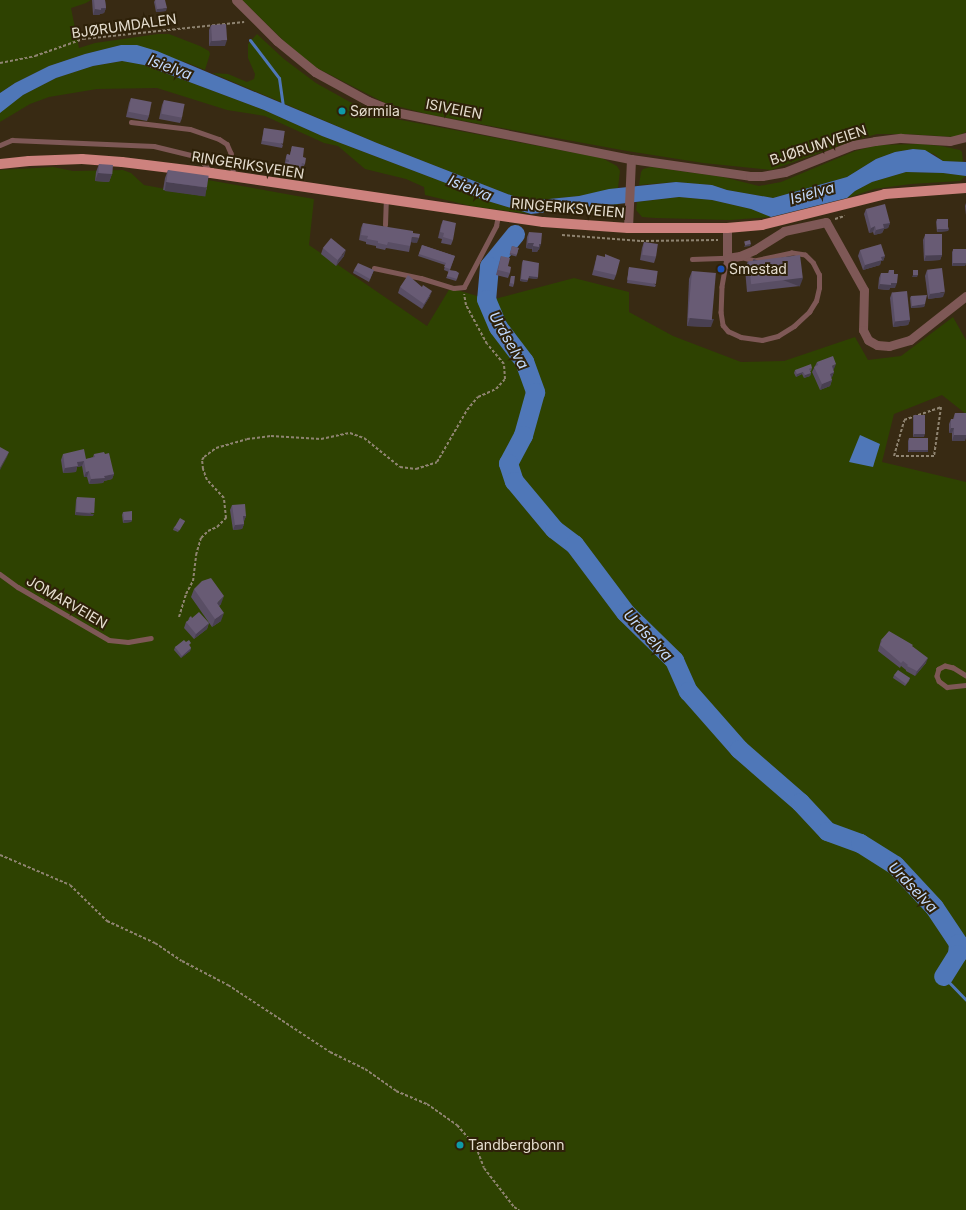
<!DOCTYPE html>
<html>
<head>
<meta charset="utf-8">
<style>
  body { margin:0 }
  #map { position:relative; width:966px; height:1210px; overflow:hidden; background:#382a13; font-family:Inter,sans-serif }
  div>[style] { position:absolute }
  .green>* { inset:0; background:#2e4201 }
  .water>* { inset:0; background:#4f77b8 }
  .stream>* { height:3px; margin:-1.5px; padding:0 1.5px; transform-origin:1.5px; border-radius:1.5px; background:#4f77b8 }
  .river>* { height:19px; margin:-9.5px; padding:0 9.5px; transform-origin:9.5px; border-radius:9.5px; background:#4f77b8 }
  .path>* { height:2px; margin-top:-1px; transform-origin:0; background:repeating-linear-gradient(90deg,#8f8471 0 3px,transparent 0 5px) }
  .lane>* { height:4.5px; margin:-2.25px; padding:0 2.25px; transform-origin:2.25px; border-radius:2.25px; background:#7e5856 }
  .street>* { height:9px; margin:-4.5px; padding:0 4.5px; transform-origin:4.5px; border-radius:4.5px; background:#7e5856 }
  .primary>* { height:10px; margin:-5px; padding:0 5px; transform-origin:5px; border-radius:5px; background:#cd827e }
  .wall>* { inset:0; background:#594e64; transform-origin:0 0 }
  .shaded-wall>* { inset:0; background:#494051; transform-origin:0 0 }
  .building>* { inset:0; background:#685b74; transform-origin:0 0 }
  .dots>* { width:11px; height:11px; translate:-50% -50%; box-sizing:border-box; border:2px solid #2e2109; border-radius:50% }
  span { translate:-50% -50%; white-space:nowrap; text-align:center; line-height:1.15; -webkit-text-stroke:4px #2e2109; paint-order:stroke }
  .street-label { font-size:14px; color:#e6ded0 }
  .poi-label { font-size:14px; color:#e6ded0 }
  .left { translate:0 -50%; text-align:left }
  .water-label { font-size:15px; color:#c3dafe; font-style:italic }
</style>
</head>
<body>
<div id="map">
  <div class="green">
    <div style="clip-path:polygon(0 0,91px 0,86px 3px,71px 8px,79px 48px,95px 43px,158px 34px,169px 34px,200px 46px,209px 51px,210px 54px,205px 70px,185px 62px,121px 45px,85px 54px,49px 66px,15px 83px,0 93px)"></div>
    <div style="clip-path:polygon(242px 0,966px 0,966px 132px,955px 137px,907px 134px,877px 134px,853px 141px,771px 170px,703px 163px,627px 151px,431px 115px,385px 103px,315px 67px,288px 45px)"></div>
    <div style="clip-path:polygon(257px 34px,284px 59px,316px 83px,350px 102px,396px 119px,602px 158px,617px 166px,620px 171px,618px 188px,579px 196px,549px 199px,533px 200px,518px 198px,377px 143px,212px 73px,228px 74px,247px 82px,254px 79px,255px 74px,248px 58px,248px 44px)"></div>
    <div style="clip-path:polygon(123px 61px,144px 65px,264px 110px,322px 136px,451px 185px,481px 199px,531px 214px,471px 206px,425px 195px,424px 187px,406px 179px,365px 169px,338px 146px,324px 143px,265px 116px,227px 110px,157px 88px,97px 89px,49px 97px,30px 104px,0 122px,0 113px,5px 108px,23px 95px,56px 78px,93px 66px)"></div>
    <div style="clip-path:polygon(920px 144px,941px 146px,960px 150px,962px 152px,963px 162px,943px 161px,934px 154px,913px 149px,895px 152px,876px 159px,847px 177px,773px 198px,727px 190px,712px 185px,676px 182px,639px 185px,641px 172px,643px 169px,651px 167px,723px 177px,759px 186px,781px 182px,855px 151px,878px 145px)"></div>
    <div style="clip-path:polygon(53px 167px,73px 171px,123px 170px,131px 173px,144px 185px,204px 196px,208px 180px,314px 199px,309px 245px,427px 326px,450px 288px,491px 300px,574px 278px,629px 292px,629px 312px,673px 336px,741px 362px,784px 361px,855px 337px,868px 360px,901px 356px,953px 317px,966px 340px,966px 414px,942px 395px,894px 414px,882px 462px,966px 482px,966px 1210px,0 1210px,0 170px)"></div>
    <div style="clip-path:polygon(906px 172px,943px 173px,966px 176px,960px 181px,911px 184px,874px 189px,847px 198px,855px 191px,872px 182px)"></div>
    <div style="clip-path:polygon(679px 197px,712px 200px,751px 209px,771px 217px,730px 220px,655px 218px,642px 217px,636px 210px,637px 202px)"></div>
    <div style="clip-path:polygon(618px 204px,615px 212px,609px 215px,561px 210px)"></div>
  </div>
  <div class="water">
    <div style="clip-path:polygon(121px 45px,137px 45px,157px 51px,377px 143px,518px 198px,533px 200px,549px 199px,579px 196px,609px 189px,676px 182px,712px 185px,727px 190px,773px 198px,847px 177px,876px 159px,895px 152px,913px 149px,925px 150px,943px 161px,966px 162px,966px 176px,943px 173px,906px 172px,872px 182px,855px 191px,847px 198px,771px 217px,751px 209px,712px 200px,679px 197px,531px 214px,481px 199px,451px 185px,322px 136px,264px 110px,144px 65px,122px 61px,93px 66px,56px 78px,23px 95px,0 113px,0 93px,15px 83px,49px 66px,85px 54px)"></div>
    <div style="clip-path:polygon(860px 435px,880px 444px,873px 467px,849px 462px)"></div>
  </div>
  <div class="stream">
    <div style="left:250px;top:40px;width:48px;rotate:52.7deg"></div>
    <div style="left:279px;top:78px;width:28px;rotate:82deg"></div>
    <div style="left:943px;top:976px;width:33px;rotate:46deg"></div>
  </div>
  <div class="river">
    <div style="left:515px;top:234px;width:41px;rotate:129.1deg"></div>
    <div style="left:489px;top:266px;width:33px;rotate:95deg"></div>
    <div style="left:486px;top:299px;width:30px;rotate:67deg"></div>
    <div style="left:498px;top:327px;width:43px;rotate:52.6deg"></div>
    <div style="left:524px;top:361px;width:33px;rotate:70deg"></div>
    <div style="left:535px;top:392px;width:45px;rotate:105.6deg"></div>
    <div style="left:523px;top:435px;width:32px;rotate:118deg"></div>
    <div style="left:508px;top:463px;width:19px;rotate:72deg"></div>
    <div style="left:514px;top:481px;width:62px;rotate:50.2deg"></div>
    <div style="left:554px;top:529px;width:25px;rotate:37deg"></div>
    <div style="left:574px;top:544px;width:85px;rotate:53.1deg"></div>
    <div style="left:625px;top:612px;width:69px;rotate:44.4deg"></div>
    <div style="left:674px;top:660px;width:34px;rotate:66deg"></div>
    <div style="left:688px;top:691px;width:77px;rotate:48.7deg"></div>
    <div style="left:739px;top:749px;width:81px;rotate:41deg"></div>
    <div style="left:800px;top:802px;width:40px;rotate:47deg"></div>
    <div style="left:827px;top:831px;width:35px;rotate:20deg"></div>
    <div style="left:860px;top:843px;width:41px;rotate:32.2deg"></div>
    <div style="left:895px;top:865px;width:57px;rotate:47.1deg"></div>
    <div style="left:934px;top:907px;width:43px;rotate:56.3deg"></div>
    <div style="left:958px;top:943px;width:11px;rotate:95deg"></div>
    <div style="left:957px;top:954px;width:26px;rotate:122deg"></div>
  </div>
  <div class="path">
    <div style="left:0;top:63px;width:36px;rotate:-11deg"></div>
    <div style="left:35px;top:56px;width:51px;rotate:-19.5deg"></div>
    <div style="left:83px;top:39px;width:162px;rotate:-6deg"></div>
    <div style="left:835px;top:219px;width:10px;rotate:-17deg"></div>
    <div style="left:562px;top:235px;width:79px;rotate:4.3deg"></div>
    <div style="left:641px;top:241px;width:77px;rotate:-0.7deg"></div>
    <div style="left:941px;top:407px;width:49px;rotate:98.1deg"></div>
    <div style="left:934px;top:456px;width:40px;rotate:180deg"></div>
    <div style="left:894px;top:456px;width:37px;rotate:-74deg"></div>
    <div style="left:904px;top:420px;width:39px;rotate:-19deg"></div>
    <div style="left:179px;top:617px;width:24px;rotate:-73deg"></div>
    <div style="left:186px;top:594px;width:15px;rotate:-62deg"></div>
    <div style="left:193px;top:581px;width:26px;rotate:-83deg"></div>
    <div style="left:196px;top:555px;width:18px;rotate:-74deg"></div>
    <div style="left:201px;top:538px;width:10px;rotate:-45deg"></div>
    <div style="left:208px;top:531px;width:10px;rotate:-24deg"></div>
    <div style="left:217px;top:527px;width:13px;rotate:-45deg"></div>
    <div style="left:226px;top:518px;width:20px;rotate:-96deg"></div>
    <div style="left:224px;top:498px;width:25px;rotate:-133deg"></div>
    <div style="left:207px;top:480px;width:12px;rotate:-110deg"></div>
    <div style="left:203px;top:469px;width:9px;rotate:-96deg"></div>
    <div style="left:202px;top:460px;width:4px;rotate:-56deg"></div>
    <div style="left:204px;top:457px;width:15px;rotate:-37deg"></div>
    <div style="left:216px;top:448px;width:32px;rotate:-16deg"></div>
    <div style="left:247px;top:439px;width:24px;rotate:-7deg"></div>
    <div style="left:271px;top:436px;width:50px;rotate:3.4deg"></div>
    <div style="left:321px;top:439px;width:30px;rotate:-12deg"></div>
    <div style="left:350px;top:433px;width:15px;rotate:20deg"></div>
    <div style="left:364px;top:438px;width:46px;rotate:38.9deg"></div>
    <div style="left:400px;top:467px;width:16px;rotate:7deg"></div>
    <div style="left:416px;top:469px;width:22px;rotate:-18deg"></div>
    <div style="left:437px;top:462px;width:60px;rotate:-60deg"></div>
    <div style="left:467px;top:410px;width:17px;rotate:-50deg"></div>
    <div style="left:478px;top:397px;width:20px;rotate:-24deg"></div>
    <div style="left:496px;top:389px;width:13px;rotate:-48deg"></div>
    <div style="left:505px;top:379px;width:15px;rotate:-94deg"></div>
    <div style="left:504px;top:364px;width:26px;rotate:-130deg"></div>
    <div style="left:487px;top:344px;width:44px;rotate:-118.3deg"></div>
    <div style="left:466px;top:305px;width:11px;rotate:-100deg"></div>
    <div style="left:0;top:855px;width:76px;rotate:23.2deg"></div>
    <div style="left:70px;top:885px;width:52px;rotate:44.2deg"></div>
    <div style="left:107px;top:921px;width:53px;rotate:24.6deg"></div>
    <div style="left:155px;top:943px;width:32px;rotate:34deg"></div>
    <div style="left:182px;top:961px;width:52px;rotate:27.6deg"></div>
    <div style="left:228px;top:985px;width:122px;rotate:33.3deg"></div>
    <div style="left:330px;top:1052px;width:39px;rotate:26deg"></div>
    <div style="left:365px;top:1069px;width:38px;rotate:35deg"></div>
    <div style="left:396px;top:1091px;width:34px;rotate:23deg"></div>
    <div style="left:427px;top:1104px;width:37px;rotate:35deg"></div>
    <div style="left:457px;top:1125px;width:29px;rotate:49deg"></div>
    <div style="left:476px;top:1147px;width:22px;rotate:69deg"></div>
    <div style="left:484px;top:1168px;width:49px;rotate:52.4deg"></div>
    <div style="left:514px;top:1207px;width:6px;rotate:31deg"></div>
  </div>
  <div class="lane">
    <div style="left:131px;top:122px;width:59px;rotate:6.8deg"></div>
    <div style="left:190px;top:129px;width:31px;rotate:19deg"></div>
    <div style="left:219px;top:139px;width:9px;rotate:32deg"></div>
    <div style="left:227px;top:144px;width:10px;rotate:66deg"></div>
    <div style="left:231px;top:153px;width:23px;rotate:83deg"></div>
    <div style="left:0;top:145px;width:13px;rotate:-23deg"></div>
    <div style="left:12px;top:140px;width:142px;rotate:2.4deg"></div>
    <div style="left:154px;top:146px;width:46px;rotate:13.7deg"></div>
    <div style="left:199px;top:157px;width:18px;rotate:52deg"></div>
    <div style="left:385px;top:225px;width:26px;rotate:-88deg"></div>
    <div style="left:692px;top:259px;width:35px;rotate:-2deg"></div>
    <div style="left:727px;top:258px;width:29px;rotate:100deg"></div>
    <div style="left:722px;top:287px;width:25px;rotate:92deg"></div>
    <div style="left:721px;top:312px;width:13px;rotate:81deg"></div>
    <div style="left:723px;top:325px;width:8px;rotate:50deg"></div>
    <div style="left:728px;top:331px;width:14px;rotate:25deg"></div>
    <div style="left:741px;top:337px;width:21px;rotate:8deg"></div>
    <div style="left:762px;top:340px;width:16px;rotate:-14deg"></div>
    <div style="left:778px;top:336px;width:19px;rotate:-32deg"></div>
    <div style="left:794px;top:326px;width:21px;rotate:-43deg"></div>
    <div style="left:809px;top:312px;width:13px;rotate:-58deg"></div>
    <div style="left:816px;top:301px;width:13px;rotate:-77deg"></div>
    <div style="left:819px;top:288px;width:13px;rotate:-90deg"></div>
    <div style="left:819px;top:275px;width:13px;rotate:-117deg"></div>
    <div style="left:813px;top:263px;width:11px;rotate:-135deg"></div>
    <div style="left:805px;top:255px;width:13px;rotate:-171deg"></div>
    <div style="left:792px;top:253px;width:39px;rotate:168deg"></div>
    <div style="left:754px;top:261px;width:15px;rotate:-164deg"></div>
    <div style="left:374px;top:268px;width:48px;rotate:12deg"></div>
    <div style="left:421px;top:278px;width:34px;rotate:17deg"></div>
    <div style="left:454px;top:288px;width:10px;rotate:-6deg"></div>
    <div style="left:464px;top:287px;width:69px;rotate:-62.3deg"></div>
    <div style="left:496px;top:226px;width:10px;rotate:-79deg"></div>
    <div style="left:0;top:574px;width:22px;rotate:36deg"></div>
    <div style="left:18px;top:587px;width:105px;rotate:30.2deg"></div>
    <div style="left:109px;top:640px;width:19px;rotate:6deg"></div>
    <div style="left:128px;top:642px;width:23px;rotate:-10deg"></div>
    <div style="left:966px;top:676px;width:15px;rotate:-148deg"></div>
    <div style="left:953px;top:668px;width:8px;rotate:-166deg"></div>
    <div style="left:945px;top:666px;width:7px;rotate:153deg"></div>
    <div style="left:939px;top:669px;width:7px;rotate:106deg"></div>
    <div style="left:937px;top:676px;width:5px;rotate:68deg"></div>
    <div style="left:939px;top:681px;width:10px;rotate:37deg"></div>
    <div style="left:947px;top:687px;width:19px;rotate:-6deg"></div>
  </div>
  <div class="street">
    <div style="left:236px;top:0;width:58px;rotate:45deg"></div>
    <div style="left:277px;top:41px;width:49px;rotate:39.2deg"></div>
    <div style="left:315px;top:72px;width:60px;rotate:28.7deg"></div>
    <div style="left:368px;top:101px;width:34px;rotate:21deg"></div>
    <div style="left:400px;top:113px;width:236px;rotate:11.3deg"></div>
    <div style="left:631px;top:159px;width:120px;rotate:8.1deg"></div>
    <div style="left:750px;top:176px;width:12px"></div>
    <div style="left:762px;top:176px;width:23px;rotate:-10deg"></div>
    <div style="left:785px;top:172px;width:73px;rotate:-21.7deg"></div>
    <div style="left:853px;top:145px;width:22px;rotate:-10deg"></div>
    <div style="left:875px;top:141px;width:26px;rotate:-7deg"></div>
    <div style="left:901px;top:138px;width:49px;rotate:3.5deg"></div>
    <div style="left:950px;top:141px;width:16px;rotate:-14deg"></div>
    <div style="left:628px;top:228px;width:69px;rotate:-87.5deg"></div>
    <div style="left:727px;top:228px;width:30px;rotate:90deg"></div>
    <div style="left:727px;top:258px;width:13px;rotate:-9deg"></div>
    <div style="left:740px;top:256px;width:15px;rotate:-23deg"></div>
    <div style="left:754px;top:250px;width:36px;rotate:-32deg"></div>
    <div style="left:784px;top:231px;width:43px;rotate:-12.1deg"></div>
    <div style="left:826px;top:222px;width:78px;rotate:60.8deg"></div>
    <div style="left:864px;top:290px;width:40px;rotate:91.4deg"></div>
    <div style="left:863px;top:330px;width:11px;rotate:63deg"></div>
    <div style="left:868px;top:340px;width:10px;rotate:29deg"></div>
    <div style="left:877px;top:345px;width:12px;rotate:5deg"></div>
    <div style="left:889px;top:346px;width:22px;rotate:-16deg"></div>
    <div style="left:910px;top:340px;width:71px;rotate:-38.2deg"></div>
  </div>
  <div class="primary">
    <div style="left:0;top:164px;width:29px;rotate:-6deg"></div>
    <div style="left:29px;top:161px;width:53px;rotate:-2.2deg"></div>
    <div style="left:82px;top:159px;width:40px;rotate:4.3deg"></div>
    <div style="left:122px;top:162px;width:90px;rotate:7deg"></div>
    <div style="left:211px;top:173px;width:336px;rotate:8.4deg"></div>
    <div style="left:543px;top:222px;width:85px;rotate:4deg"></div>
    <div style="left:628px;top:228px;width:99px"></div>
    <div style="left:727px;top:228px;width:35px;rotate:-5deg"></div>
    <div style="left:762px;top:225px;width:127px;rotate:-14.1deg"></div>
    <div style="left:885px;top:194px;width:81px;rotate:-4.2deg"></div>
  </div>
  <div class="wall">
    <div style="clip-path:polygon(92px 0,105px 0,106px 8px,104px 13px,100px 14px,99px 15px,93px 15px)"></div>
    <div style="clip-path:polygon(155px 0,166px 11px,156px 12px,154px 2px)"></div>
    <div style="clip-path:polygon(211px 25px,225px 46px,209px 46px,209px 30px)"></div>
    <div style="clip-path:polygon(131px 98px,149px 116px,147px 121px,126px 117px,129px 103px)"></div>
    <div style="clip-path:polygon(164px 100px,182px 118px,180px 123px,159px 119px,162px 105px)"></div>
    <div style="clip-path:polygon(264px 128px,283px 145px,282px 148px,261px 144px)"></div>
    <div style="clip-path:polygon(292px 146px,303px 157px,305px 164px,304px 166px,302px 166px,299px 176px,283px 172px,286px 157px,287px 154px,290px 155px)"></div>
    <div style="clip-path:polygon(99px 164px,112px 174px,109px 182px,95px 181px,96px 172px)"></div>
    <div style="clip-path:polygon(168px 170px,207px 188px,204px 196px,163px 190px,165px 178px)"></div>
    <div style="clip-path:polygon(966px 203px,966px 215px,965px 206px)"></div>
    <div style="clip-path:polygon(866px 209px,890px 223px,888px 228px,884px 229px,882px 233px,874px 235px,873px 232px,869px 233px,864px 214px)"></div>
    <div style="clip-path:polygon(937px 219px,949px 228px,948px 231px,937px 232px,936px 222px)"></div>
    <div style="clip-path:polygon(443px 220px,453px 240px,451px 245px,441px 243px,442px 239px,438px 238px,441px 225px)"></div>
    <div style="clip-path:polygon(363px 223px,417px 243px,411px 242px,409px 252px,386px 248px,385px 250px,376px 248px,376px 246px,366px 244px,366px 242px,359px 240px,361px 228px)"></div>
    <div style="clip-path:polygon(529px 232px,539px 250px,538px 250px,537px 252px,532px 252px,532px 249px,526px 248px,527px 237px)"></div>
    <div style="clip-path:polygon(925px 235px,942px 255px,940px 260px,924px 261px,923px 240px)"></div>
    <div style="clip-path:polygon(644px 242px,656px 257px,654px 263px,640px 260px,642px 248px)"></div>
    <div style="clip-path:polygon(422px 245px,455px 256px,450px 270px,457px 279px,456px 281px,446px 278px,449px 272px,444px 270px,445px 265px,418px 256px)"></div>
    <div style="left:512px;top:246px;width:7px;height:9px;rotate:16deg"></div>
    <div style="clip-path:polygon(323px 248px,344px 256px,336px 266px,321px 254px)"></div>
    <div style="clip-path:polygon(860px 250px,885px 256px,883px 261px,881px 261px,880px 265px,863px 270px,858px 256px)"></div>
    <div style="clip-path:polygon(953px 250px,966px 263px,965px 266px,952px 266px,952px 252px)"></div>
    <div style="clip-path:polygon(597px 255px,616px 275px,614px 280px,592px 275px)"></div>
    <div style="clip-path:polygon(501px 256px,510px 273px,508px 278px,496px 275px)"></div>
    <div style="clip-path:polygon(523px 260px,538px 277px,537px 279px,528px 278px,527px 282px,520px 281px,522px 263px)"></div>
    <div style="clip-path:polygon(748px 261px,800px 286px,747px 292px,745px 269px)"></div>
    <div style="clip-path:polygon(629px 267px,656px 285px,655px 287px,627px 283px)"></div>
    <div style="clip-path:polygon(354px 270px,374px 270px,369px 282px,353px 273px)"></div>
    <div style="clip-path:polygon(889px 270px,895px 288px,890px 288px,889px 290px,878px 289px,879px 278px,881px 273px,888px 273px)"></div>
    <div style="clip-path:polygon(927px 270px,943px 297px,928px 299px,925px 276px)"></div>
    <div style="clip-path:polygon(692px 271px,711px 327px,687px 326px,689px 279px)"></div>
    <div style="clip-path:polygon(511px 276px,514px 284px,513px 287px,509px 286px)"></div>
    <div style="clip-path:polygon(400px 287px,430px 296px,422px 309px,398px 293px)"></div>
    <div style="clip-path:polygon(892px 292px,910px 320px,908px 325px,893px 327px,890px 298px)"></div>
    <div style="clip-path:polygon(911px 296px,925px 304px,924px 307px,911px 308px,910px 298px)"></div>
    <div style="clip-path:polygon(817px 362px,834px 369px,833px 370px,834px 372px,832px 377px,831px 378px,832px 380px,830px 386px,820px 390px,812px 372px)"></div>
    <div style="clip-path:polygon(812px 368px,811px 371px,810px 371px,811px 373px,810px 376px,804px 378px,802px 374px,796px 377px,794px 373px,795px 370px)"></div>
    <div style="clip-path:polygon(955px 413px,965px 441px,952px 441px,952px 433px,949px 433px,949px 424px,951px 419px,953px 419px)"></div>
    <div style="clip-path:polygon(914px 415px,924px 437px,913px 437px,913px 417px)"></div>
    <div style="clip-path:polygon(909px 438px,927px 452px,908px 452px,908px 441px)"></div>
    <div style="clip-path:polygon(63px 454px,86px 459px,93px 457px,94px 454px,105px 454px,114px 474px,112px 479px,104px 481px,103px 483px,89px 484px,87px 477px,84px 477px,82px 466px,77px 467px,76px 472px,63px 473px,61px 460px)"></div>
    <div style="clip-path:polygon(77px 497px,93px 516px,75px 515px,76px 500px)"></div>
    <div style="clip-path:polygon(232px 505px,246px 516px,244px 521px,244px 524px,242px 529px,233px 530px,230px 510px)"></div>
    <div style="clip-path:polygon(123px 512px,132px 520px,131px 522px,123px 523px,122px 515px)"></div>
    <div style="clip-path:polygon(185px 521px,178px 532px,173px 530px,174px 527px)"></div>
    <div style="clip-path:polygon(194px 589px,221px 604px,219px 606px,221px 621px,212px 627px,191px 597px)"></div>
    <div style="clip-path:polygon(189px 618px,192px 618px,209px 623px,207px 629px,194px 639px,184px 628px,186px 622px,188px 621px)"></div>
    <div style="clip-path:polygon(881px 640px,913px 647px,926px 663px,915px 676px,906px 671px,906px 670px,901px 666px,900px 668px,878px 651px)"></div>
    <div style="clip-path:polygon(186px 642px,190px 646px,191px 648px,190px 651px,181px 658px,174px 650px,175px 647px)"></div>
    <div style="clip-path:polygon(894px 675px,910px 678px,909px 681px,905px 686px,893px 678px)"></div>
  </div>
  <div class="shaded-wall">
    <div style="clip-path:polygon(106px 8px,104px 13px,100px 14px,99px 15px,93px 15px,95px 9px)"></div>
    <div style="clip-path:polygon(167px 8px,166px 11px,156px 12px,157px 9px)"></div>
    <div style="clip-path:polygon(227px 40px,225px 46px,209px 46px,211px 41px)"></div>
    <div style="clip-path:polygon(98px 173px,112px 174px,109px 182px,95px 181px)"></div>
    <div style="left:166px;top:182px;width:41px;height:9px;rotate:8deg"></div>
    <div style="clip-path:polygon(890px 223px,888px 228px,884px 229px,882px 233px,874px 235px,876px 230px,883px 224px)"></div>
    <div style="clip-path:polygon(875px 226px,873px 232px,869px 233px,871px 228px)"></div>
    <div style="clip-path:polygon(949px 228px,948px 231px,937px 232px,938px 229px)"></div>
    <div style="clip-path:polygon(412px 237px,419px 238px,417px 243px,410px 242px)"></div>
    <div style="clip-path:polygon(528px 243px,534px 243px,532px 249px,526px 248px)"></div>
    <div style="clip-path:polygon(539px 244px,541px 244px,539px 250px,538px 250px,537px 252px,532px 252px,533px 246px)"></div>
    <div style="clip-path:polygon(751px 244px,750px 246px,744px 247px,745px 245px)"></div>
    <div style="clip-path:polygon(346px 250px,344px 256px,336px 266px,338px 260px)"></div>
    <div style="clip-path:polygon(942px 255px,940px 260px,924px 261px,926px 256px)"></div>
    <div style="clip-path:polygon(885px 256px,883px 261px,881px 261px,880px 265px,863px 270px,865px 265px,881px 257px)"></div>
    <div style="clip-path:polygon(953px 263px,966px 263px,965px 266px,952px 266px)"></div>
    <div style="clip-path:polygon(913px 275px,918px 275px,917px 277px,912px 277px)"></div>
    <div style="clip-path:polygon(529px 276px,538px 277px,537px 279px,528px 278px)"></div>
    <div style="left:803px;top:278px;width:9px;height:53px;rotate:111deg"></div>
    <div style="clip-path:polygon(521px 279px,528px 280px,527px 282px,520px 281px)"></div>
    <div style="clip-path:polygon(891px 283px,897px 283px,895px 288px,890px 288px,889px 290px,878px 289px,880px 284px)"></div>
    <div style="clip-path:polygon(432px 291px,430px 296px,422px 309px,424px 304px)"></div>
    <div style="clip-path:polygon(945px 292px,943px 297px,928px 299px,930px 294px)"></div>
    <div style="clip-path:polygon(925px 304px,924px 307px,911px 308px,912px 306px)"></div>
    <div style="clip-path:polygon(690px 318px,714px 319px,711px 327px,687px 326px)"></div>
    <div style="clip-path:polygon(910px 320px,908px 325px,893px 327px,895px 321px)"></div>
    <div style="clip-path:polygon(836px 364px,834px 369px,830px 371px,832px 366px)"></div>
    <div style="clip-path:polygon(803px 372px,802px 374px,796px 377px,797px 374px)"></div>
    <div style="clip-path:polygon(834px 372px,832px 377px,828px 379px,830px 374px)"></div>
    <div style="clip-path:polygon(811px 373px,810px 376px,804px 378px,805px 375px)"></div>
    <div style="clip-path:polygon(832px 380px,830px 386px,820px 390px,822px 384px)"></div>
    <div style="clip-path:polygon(951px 428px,954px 428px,952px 433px,949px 433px)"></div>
    <div style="clip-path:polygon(914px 434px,925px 434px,924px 437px,913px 437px)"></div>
    <div style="clip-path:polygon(954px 435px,966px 435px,966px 438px,965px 441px,952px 441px)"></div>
    <div style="left:909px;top:450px;width:19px;height:2px"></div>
    <div style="clip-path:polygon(9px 452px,7px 457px,0 470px,0 468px)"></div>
    <div style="clip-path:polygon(84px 461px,82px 466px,77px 467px,76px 472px,63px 473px,65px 468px,77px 462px)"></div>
    <div style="clip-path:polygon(89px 471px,87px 477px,84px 477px,86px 472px)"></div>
    <div style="clip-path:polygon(114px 474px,112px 479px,104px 481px,103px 483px,89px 484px,91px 479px)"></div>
    <div style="clip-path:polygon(76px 512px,94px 514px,93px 516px,75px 515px)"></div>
    <div style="clip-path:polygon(243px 516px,246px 516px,244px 521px,241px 522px)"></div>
    <div style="clip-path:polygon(124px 520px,132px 520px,131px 522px,123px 523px)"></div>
    <div style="clip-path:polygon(244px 524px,242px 529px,233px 530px,235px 525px)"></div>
    <div style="clip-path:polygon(224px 596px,221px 604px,214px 611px,217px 603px)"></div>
    <div style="clip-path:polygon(224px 613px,221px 621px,212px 627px,215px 619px)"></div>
    <div style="clip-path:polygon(209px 623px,207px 629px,194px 639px,196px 634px)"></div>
    <div style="clip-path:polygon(191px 648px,190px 651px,181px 658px,182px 656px)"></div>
    <div style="clip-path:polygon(928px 658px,926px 663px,915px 676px,917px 671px)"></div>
  </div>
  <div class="building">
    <div style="clip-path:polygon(94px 0,105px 0,106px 8px,101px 8px,101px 10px,95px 9px)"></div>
    <div style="clip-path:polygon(155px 0,165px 0,167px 8px,157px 9px)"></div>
    <div style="left:226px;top:24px;width:16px;height:15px;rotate:86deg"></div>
    <div style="left:131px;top:98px;width:21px;height:14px;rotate:11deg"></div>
    <div style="left:164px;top:100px;width:21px;height:14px;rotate:11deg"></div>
    <div style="left:264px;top:128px;width:21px;height:13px;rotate:8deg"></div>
    <div style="clip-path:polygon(292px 146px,304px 148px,303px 157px,306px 158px,305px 164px,302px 163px,300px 173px,284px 170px,286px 162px,289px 162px,289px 160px,286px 159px,287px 154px,290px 155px)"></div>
    <div style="left:99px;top:164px;width:14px;height:9px;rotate:4deg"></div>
    <div style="left:168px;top:170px;width:41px;height:12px;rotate:8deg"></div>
    <div style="clip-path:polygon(885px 204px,890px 223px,883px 224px,884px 228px,876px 230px,875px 226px,871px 228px,866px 209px)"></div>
    <div style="left:937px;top:219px;width:11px;height:10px"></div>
    <div style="clip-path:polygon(443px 220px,456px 223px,453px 240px,443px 237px,444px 233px,440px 232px)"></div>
    <div style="clip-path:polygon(363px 223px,413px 231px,413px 233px,420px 234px,419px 238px,412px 237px,410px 246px,388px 242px,387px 245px,378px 243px,378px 241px,367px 239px,368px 236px,361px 235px)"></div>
    <div style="clip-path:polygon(529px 232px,542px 233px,541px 244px,539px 244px,539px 247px,533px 246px,534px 243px,528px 243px)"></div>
    <div style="left:942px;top:234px;width:21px;height:17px;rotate:90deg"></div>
    <div style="left:331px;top:238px;width:19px;height:13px;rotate:39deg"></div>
    <div style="left:750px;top:240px;width:4px;height:6px;rotate:76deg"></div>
    <div style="left:644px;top:242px;width:14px;height:13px;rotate:8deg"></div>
    <div style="clip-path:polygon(881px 244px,885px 256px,881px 257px,882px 260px,865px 265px,860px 250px)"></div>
    <div style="clip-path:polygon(422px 245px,455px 256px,450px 269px,444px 267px,446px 263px,419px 254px)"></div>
    <div style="left:512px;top:246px;width:7px;height:7px;rotate:16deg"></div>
    <div style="left:966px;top:249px;width:14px;height:13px;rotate:90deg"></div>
    <div style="clip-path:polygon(605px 254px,620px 260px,616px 275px,594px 270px,597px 255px,605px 257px)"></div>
    <div style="left:800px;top:255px;width:23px;height:52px;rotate:83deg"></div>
    <div style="clip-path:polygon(501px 256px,510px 258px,508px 266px,511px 267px,510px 273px,498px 270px)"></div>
    <div style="clip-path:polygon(523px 260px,539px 263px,538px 277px,529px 276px,528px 280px,521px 279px)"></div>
    <div style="clip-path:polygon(358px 263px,374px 270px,370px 279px,354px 270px)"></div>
    <div style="left:629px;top:267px;width:29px;height:13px;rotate:8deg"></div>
    <div style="left:942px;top:268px;width:24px;height:15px;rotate:83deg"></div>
    <div style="clip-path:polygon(449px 270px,456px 271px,459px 273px,457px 279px,447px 276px)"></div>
    <div style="clip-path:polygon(889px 270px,894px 270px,894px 274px,898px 274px,897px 283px,891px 283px,891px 285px,880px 284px,881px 273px,889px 273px)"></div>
    <div style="left:913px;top:270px;width:5px;height:5px"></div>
    <div style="left:692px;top:271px;width:24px;height:47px;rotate:5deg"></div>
    <div style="clip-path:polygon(408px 275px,422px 287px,423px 285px,432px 291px,424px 304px,400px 287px)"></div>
    <div style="clip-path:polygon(511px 276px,515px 276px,514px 284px,510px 283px)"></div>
    <div style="left:907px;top:291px;width:29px;height:15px;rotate:84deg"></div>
    <div style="clip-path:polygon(927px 295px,925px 304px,912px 306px,911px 296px)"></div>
    <div style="clip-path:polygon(833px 356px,836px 364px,832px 366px,834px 372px,830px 374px,832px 380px,822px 384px,814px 367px,818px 365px,817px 362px)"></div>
    <div style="clip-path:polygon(811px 364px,812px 368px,809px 369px,811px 373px,805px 375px,803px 372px,797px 374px,795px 370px)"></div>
    <div style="clip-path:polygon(955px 413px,966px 413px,966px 435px,954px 435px,954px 428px,951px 428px,951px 419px,954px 419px)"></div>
    <div style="left:914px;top:415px;width:11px;height:19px"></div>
    <div style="left:909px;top:438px;width:19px;height:12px"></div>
    <div style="clip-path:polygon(0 447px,9px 452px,0 468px)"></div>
    <div style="clip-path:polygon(84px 449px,86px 459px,95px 457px,94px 454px,104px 452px,105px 454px,109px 453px,114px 474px,104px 476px,105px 478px,91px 479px,89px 471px,86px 472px,84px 461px,77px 462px,78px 466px,65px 468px,63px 454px)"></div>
    <div style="left:77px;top:497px;width:18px;height:15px;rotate:3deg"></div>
    <div style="clip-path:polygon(245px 504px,246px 516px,243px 516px,244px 524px,235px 525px,232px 505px)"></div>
    <div style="clip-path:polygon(132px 511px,132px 520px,124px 520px,123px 512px)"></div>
    <div style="left:180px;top:518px;width:6px;height:11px;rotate:31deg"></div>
    <div style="clip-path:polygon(211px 578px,224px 596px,217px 603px,224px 613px,215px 619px,194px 589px,202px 581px)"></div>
    <div style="clip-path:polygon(199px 612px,209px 623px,196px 634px,186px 622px,190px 619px,189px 618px,191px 616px,192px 618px)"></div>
    <div style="clip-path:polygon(889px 631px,913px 645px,912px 646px,928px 658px,917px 671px,907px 666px,908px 665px,903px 661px,901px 663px,880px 645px,882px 641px,881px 640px)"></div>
    <div style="clip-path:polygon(184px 640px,186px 642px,189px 640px,191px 643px,189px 645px,191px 648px,182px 656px,175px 647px)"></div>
    <div style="clip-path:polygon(898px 670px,910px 678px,906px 684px,894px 675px)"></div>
  </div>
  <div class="dots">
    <div style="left:342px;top:111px;background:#0f9aa8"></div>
    <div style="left:721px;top:269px;background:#1a4fb4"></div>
    <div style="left:460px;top:1145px;background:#0f9aa8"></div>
  </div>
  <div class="street-label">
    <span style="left:124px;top:26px;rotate:-8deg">BJØRUMDALEN</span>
    <span style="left:454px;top:109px;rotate:11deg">ISIVEIEN</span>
    <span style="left:818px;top:145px;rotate:-18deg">BJØRUMVEIEN</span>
    <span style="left:248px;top:165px;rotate:9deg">RINGERIKSVEIEN</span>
    <span style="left:568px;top:208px;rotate:5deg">RINGERIKSVEIEN</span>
    <span style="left:67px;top:602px;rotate:30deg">JOMARVEIEN</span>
  </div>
  <div class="poi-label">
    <span class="left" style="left:350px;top:111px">Sørmila</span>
    <span class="left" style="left:729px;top:269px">Smestad</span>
    <span class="left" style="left:468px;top:1145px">Tandbergbonn</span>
  </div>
  <div class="water-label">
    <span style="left:170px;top:67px;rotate:20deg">Isielva</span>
    <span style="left:470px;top:188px;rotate:22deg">Isielva</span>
    <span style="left:812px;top:193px;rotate:-16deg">Isielva</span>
    <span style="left:509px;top:340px;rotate:60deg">Urdselva</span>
    <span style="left:648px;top:635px;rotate:47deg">Urdselva</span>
    <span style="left:913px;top:887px;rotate:46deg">Urdselva</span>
  </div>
</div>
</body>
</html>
